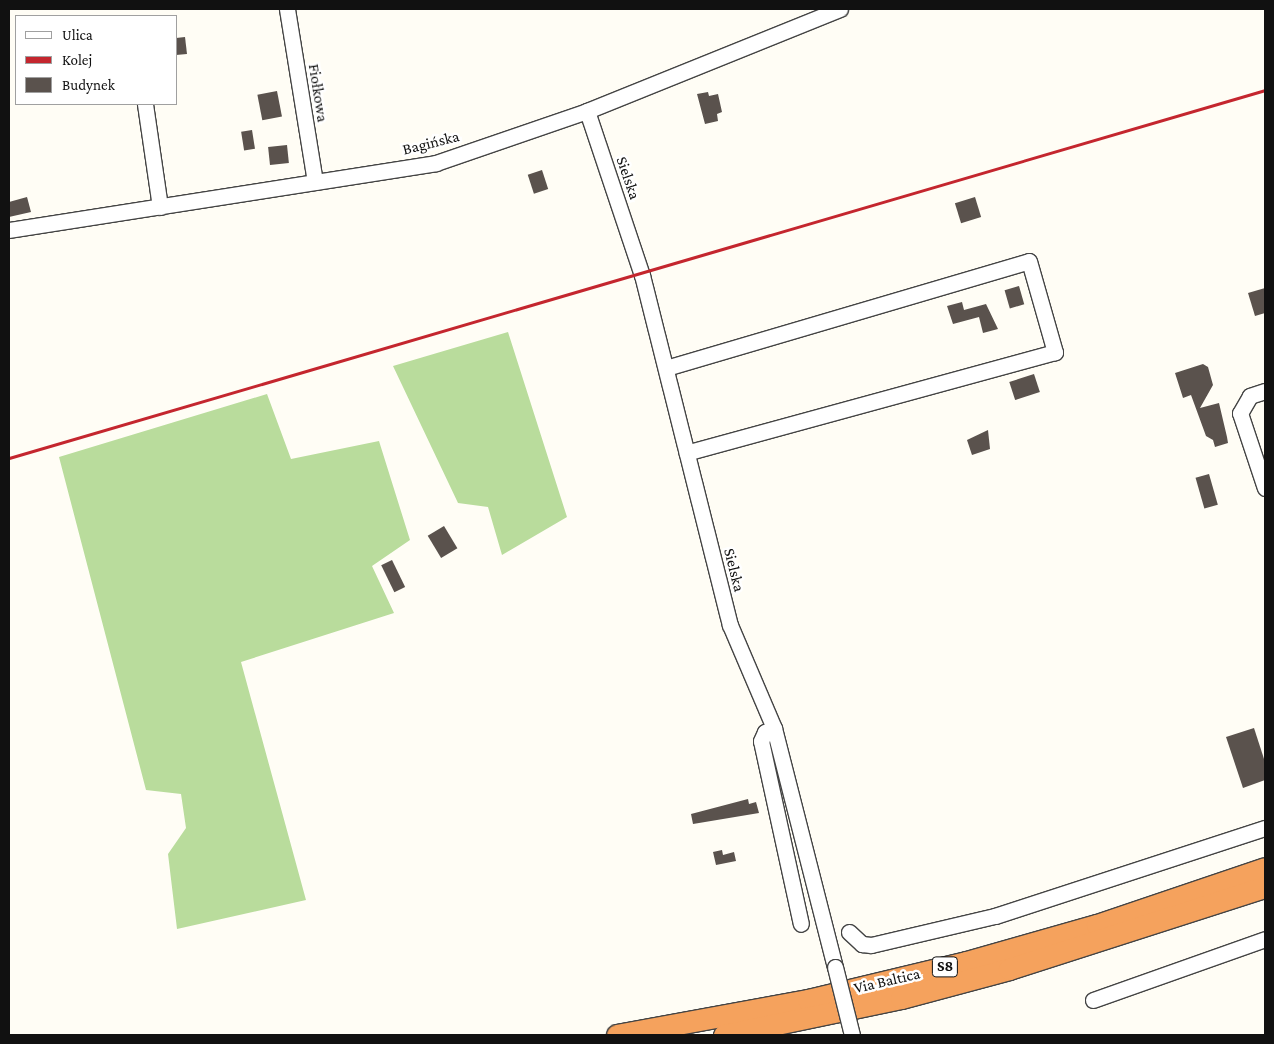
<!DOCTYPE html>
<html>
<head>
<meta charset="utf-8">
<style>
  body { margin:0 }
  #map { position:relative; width:1274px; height:1044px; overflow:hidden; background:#fffdf5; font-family:"Crimson Pro",serif }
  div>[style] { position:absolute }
  .forest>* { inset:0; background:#b9dc9c }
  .building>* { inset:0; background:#5a524d; transform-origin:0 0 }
  .roads { filter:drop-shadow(1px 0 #444) drop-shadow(-1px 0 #444) drop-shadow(0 1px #444) drop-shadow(0 -1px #444) }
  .minor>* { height:15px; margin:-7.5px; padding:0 7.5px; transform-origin:7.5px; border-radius:7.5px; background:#fff }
  .highway>* { height:21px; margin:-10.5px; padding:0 10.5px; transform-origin:10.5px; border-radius:10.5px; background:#f5a25d }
  .rail>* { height:3px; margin:-1.5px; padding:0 1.5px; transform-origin:1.5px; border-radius:1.5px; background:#c4262e }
  .bridges { filter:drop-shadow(1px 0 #444) drop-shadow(-1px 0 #444) drop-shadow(0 1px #444) drop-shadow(0 -1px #444) }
  .minor-bridge>* { height:15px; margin:-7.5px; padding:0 7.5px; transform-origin:7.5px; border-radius:7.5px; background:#fff }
  span { translate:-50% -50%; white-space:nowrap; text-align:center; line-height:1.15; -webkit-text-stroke:5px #fff; paint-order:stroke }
  .shield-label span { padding:1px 4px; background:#fff; border:1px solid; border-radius:4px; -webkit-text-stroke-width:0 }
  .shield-label { font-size:15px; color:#111; font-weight:700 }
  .street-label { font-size:16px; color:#111 }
  .frame { position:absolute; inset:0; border:10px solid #111; pointer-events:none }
  .legend { position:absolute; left:15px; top:15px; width:162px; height:90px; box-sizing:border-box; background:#fff; border:1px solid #a0a0a0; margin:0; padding:6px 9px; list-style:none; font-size:15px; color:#111 }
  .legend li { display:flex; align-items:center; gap:10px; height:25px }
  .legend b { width:25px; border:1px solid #a0a0a0 }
</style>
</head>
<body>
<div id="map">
  <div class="forest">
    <div style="clip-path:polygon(508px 332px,567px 517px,502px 555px,488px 507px,458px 503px,393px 366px)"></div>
    <div style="clip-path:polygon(267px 394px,291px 459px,379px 441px,410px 540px,372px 566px,394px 613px,241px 662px,306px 900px,177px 929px,168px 854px,186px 828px,181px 794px,146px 790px,59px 457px)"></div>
  </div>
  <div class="building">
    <div style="clip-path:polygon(185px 37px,187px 54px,176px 55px,176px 38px)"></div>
    <div style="left:277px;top:91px;width:26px;height:20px;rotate:79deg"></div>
    <div style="clip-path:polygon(708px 92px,709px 96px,718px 94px,722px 112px,717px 114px,718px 121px,705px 124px,697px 94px)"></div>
    <div style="left:252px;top:130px;width:19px;height:11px;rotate:81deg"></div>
    <div style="left:287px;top:145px;width:18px;height:19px;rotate:84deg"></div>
    <div style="left:542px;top:170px;width:20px;height:15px;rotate:72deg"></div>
    <div style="clip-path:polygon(27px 197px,31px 212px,9px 217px,9px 202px)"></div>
    <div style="left:975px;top:197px;width:21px;height:21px;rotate:73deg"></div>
    <div style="left:1019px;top:286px;width:19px;height:15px;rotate:74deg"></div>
    <div style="clip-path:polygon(1265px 288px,1265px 313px,1255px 316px,1248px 293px)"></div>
    <div style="clip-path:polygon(962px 302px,964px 310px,986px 304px,998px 329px,983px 333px,979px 317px,953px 324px,947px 306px)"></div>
    <div style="clip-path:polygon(1203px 364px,1208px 367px,1213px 385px,1200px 408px,1219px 403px,1227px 437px,1228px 443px,1215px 447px,1213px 440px,1206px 436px,1191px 395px,1183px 398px,1175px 373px)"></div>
    <div style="left:1034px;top:374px;width:19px;height:26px;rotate:72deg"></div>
    <div style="clip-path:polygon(988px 430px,990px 449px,972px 455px,967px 440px)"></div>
    <div style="left:1209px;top:474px;width:32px;height:14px;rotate:74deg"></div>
    <div style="left:444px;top:526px;width:26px;height:19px;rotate:59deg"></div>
    <div style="left:392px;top:560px;width:30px;height:12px;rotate:64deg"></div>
    <div style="clip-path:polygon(1254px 728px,1265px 762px,1265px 780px,1243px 788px,1226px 737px)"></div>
    <div style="clip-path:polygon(748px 799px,749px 804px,756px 802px,759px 813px,693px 824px,691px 814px)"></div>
    <div style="clip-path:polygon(722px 850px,723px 855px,734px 852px,736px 861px,716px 865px,713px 852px)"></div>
  </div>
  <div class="roads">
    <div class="minor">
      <div style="left:287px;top:9px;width:175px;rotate:80.8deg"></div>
      <div style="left:145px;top:104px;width:104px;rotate:81.7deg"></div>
      <div style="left:587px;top:111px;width:173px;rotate:71.5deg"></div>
      <div style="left:642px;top:275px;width:361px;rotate:75.9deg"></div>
      <div style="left:730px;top:625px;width:112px;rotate:66.9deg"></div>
      <div style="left:774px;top:728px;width:247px;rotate:75.7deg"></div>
      <div style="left:9px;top:230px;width:432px;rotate:-8.9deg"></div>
      <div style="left:436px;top:163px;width:160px;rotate:-19deg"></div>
      <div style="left:587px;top:111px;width:273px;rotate:-22deg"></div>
      <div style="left:666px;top:368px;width:378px;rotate:-16.4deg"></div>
      <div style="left:1029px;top:261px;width:95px;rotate:74.1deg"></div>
      <div style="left:1055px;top:352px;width:382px;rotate:164.7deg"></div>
      <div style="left:1265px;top:391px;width:16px;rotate:162deg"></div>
      <div style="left:1250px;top:396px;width:20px;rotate:120deg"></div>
      <div style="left:1240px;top:413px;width:79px;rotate:71.6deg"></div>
      <div style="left:774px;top:728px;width:10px;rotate:156deg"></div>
      <div style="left:765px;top:732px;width:10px;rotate:114deg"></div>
      <div style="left:761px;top:741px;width:187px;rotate:77.7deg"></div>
      <div style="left:849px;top:932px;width:18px;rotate:43deg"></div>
      <div style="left:862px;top:944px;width:9px;rotate:6deg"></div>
      <div style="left:871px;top:945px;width:127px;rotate:-13.2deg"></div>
      <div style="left:995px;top:916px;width:284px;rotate:-18.1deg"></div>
      <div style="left:1093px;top:1000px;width:182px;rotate:-19.5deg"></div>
    </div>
    <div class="highway">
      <div style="left:617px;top:1035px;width:194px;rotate:-10.4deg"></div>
      <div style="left:808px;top:1000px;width:163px;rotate:-13.5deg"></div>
      <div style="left:966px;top:962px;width:136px;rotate:-15.8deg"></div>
      <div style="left:1097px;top:925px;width:177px;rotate:-18.7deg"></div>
      <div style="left:724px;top:1035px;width:181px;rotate:-11.8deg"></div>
      <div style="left:901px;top:998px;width:112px;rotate:-15deg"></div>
      <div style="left:1009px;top:969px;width:269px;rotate:-17.8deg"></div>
    </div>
  </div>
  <div class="rail">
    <div style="left:9px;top:458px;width:1309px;rotate:-16.33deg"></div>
  </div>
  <div class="bridges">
    <div class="minor-bridge">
      <div style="left:835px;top:967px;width:70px;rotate:76deg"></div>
    </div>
  </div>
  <div class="shield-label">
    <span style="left:945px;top:967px">S8</span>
  </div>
  <div class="street-label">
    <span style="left:318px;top:93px;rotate:81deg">Fiołkowa</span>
    <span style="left:431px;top:143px;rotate:-14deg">Bagińska</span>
    <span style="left:628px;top:178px;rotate:71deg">Sielska</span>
    <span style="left:734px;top:570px;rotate:76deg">Sielska</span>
    <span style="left:887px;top:981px;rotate:-13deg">Via Baltica</span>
  </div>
  <div class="frame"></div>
  <ul class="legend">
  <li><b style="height:6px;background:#fff"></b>Ulica</li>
  <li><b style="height:6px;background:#c4262e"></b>Kolej</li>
  <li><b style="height:14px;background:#5a524d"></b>Budynek</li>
  </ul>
</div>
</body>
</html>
